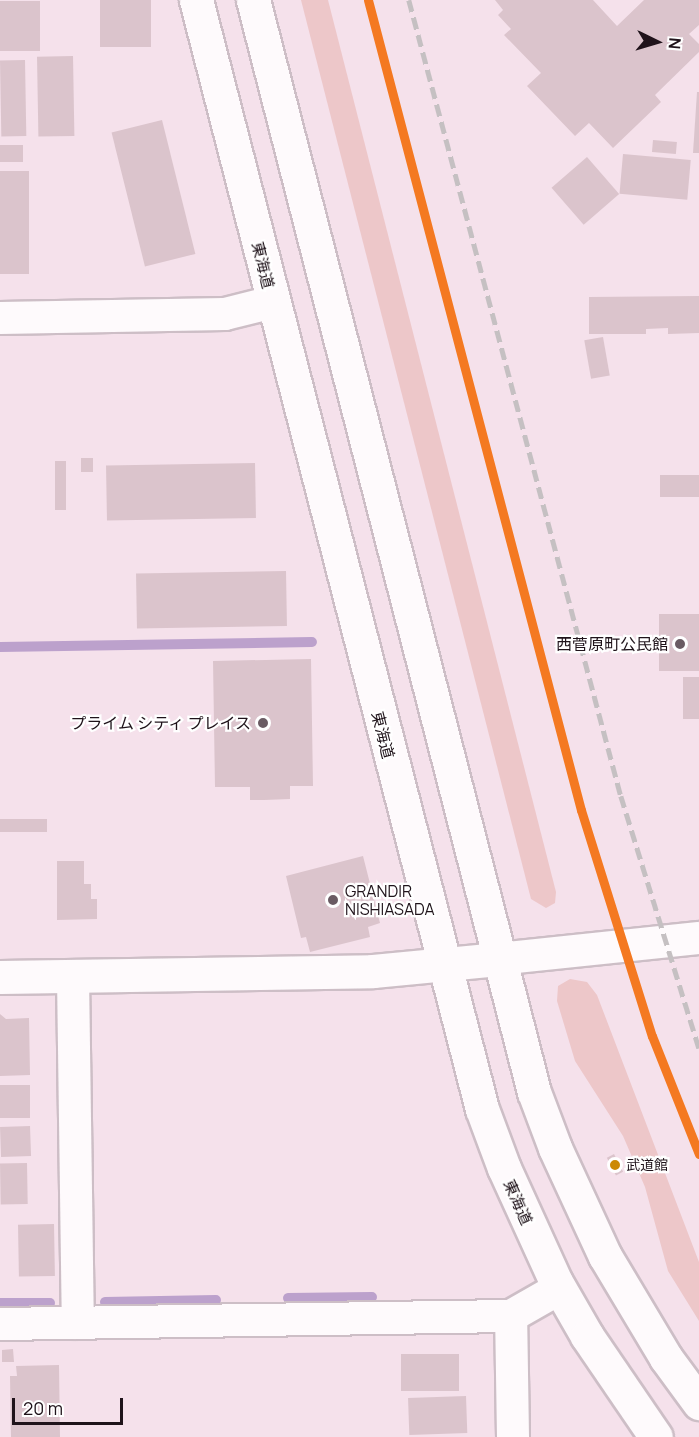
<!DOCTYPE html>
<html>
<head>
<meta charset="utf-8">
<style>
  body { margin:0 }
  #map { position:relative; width:699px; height:1437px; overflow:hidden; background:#f5e1eb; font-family:Manrope,"Noto Sans JP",sans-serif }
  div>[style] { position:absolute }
  .green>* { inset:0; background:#edc7c9 }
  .stream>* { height:10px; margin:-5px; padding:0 5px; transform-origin:5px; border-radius:5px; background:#bca1cc }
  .building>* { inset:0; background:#dbc4cc; transform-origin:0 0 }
  .roads { filter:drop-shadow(2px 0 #cdbec6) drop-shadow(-2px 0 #cdbec6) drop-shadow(0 2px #cdbec6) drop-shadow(0 -2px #cdbec6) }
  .minor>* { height:32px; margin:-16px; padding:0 16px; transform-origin:16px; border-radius:16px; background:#fefafc }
  .tertiary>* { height:33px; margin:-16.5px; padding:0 16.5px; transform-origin:16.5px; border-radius:16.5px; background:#fefafc }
  .trunk>* { height:33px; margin:-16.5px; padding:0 16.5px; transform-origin:16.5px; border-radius:16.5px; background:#fefafc }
  .rail>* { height:4.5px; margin-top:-2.25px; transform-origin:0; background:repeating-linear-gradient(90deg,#c5c0c2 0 12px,transparent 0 18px) }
  .rail-1>* { height:9px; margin:-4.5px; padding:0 4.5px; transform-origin:4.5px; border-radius:4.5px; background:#f47921 }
  .dots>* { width:16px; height:16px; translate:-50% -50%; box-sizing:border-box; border:3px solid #fff; border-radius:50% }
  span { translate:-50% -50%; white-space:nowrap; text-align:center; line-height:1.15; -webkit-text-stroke:4.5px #fff; paint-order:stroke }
  .bus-label { font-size:14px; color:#1f131a }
  .left { translate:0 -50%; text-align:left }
  .street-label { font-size:16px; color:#1f131a }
  .poi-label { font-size:16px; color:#1f131a }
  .right { translate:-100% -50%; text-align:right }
  .north { position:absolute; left:627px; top:12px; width:60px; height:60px; -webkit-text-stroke:4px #fff; paint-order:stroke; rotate:95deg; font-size:16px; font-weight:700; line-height:24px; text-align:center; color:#1f131a }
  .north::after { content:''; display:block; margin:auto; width:21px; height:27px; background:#1f131a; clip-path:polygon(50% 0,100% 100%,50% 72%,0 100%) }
  .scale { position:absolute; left:12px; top:1398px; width:111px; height:27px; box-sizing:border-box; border:3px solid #1f131a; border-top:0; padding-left:8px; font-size:18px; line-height:21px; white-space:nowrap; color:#1f131a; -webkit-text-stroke:4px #fff; paint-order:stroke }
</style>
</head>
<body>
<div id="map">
  <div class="green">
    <div style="clip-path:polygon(301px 0,328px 0,556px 892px,555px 903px,546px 908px,531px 899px)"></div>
    <div style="clip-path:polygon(570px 979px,587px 982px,597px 995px,699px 1262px,699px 1321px,668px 1271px,645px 1187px,623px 1136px,575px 1061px,557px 1001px,558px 986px)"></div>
  </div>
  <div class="stream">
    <div style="left:0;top:647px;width:312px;rotate:-0.9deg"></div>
    <div style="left:288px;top:1298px;width:84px;rotate:-0.7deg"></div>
    <div style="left:105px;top:1302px;width:111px;rotate:-1deg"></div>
    <div style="left:0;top:1303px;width:50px"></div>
  </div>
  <div class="building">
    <div style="left:100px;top:0;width:51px;height:47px"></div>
    <div style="clip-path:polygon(495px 0,593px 0,617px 26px,644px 0,699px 0,699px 25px,689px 34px,699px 44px,699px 52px,655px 95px,661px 102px,613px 148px,589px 123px,575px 136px,527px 86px,541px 73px,504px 35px,511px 29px,498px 15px,503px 10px)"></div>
    <div style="left:0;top:1px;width:40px;height:50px"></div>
    <div style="left:73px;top:56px;width:80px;height:36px;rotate:89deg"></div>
    <div style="left:25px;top:60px;width:76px;height:25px;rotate:89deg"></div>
    <div style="clip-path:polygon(697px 92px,699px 92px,699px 153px,693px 153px)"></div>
    <div style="left:162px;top:120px;width:138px;height:52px;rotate:76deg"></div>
    <div style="left:653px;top:140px;width:24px;height:12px;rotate:5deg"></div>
    <div style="left:23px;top:145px;width:17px;height:23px;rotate:90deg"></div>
    <div style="left:623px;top:154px;width:68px;height:40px;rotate:5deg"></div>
    <div style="left:587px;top:157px;width:49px;height:47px;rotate:49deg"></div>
    <div style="left:0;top:171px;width:29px;height:103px"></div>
    <div style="clip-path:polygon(699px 296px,699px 333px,668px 334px,668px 328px,646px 329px,646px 334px,589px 334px,589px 297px)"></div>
    <div style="left:603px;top:337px;width:39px;height:19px;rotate:80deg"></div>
    <div style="left:81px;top:458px;width:12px;height:14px"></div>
    <div style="left:55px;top:461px;width:11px;height:49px"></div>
    <div style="left:255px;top:463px;width:55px;height:149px;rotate:89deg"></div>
    <div style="left:699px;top:475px;width:22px;height:39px;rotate:90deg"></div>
    <div style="left:286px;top:571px;width:55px;height:150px;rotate:89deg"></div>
    <div style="left:699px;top:614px;width:57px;height:40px;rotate:90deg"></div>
    <div style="clip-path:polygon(311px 659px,313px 786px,290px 786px,290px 799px,264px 800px,250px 800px,250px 787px,215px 787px,213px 661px)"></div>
    <div style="left:699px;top:677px;width:42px;height:16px;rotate:90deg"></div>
    <div style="left:47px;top:819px;width:13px;height:47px;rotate:90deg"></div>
    <div style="clip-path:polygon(363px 856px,380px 923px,368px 927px,370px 937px,310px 952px,306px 937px,301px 938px,286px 876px)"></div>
    <div style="clip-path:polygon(57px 861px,84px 861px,84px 884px,91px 884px,91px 899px,97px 899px,97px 919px,57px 920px)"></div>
    <div style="clip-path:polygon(0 1014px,6px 1019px,29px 1018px,30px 1075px,0 1076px)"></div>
    <div style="left:0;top:1085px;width:30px;height:33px"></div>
    <div style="left:30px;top:1126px;width:30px;height:30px;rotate:88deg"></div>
    <div style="left:614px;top:1154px;width:20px;height:8px;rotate:63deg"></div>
    <div style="left:27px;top:1163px;width:41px;height:27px;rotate:89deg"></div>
    <div style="left:54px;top:1224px;width:52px;height:36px;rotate:89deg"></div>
    <div style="clip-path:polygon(13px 1349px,14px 1362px,2px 1362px,2px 1350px)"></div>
    <div style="left:401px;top:1354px;width:58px;height:37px"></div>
    <div style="clip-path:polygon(59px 1365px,60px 1437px,11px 1437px,10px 1376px,17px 1376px,16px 1366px)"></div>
    <div style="left:466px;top:1396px;width:37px;height:58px;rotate:88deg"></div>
  </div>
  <div class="roads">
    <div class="minor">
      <div style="left:0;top:318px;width:225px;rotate:-1deg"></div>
      <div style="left:225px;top:314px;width:49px;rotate:-14deg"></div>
      <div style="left:498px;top:959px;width:202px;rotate:-6deg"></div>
      <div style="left:73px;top:976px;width:347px;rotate:89.2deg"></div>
      <div style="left:0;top:1324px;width:511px;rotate:-0.9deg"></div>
      <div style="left:513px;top:1437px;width:121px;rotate:-90.9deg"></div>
      <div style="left:511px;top:1316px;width:56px;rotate:-29.7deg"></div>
    </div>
    <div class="tertiary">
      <div style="left:0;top:977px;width:373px;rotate:-0.9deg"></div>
      <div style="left:373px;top:971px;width:126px;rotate:-5.5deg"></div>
    </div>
    <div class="trunk">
      <div style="left:196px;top:0;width:1145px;rotate:75.54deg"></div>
      <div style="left:482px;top:1109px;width:63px;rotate:69.6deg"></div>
      <div style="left:504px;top:1168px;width:125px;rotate:65.5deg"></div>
      <div style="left:556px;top:1282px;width:62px;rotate:60.1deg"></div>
      <div style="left:587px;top:1336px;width:122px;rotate:55.7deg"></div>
      <div style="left:253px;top:0;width:1128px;rotate:75.57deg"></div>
      <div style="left:534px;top:1092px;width:60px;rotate:69.4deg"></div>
      <div style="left:555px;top:1148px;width:119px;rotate:65.2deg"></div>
      <div style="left:605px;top:1256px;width:119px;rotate:59.1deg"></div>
      <div style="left:666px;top:1358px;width:56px;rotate:53.7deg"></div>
    </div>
  </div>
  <div class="rail">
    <div style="left:409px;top:0;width:824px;rotate:75.09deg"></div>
    <div style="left:621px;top:796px;width:264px;rotate:72.8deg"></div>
  </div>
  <div class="rail-1">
    <div style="left:368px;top:0;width:838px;rotate:75.27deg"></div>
    <div style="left:581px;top:810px;width:237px;rotate:72.6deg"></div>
    <div style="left:652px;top:1036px;width:127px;rotate:68.3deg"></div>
  </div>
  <div class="dots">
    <div style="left:680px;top:644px;background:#6a5b63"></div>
    <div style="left:263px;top:723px;background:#6a5b63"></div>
    <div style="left:333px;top:900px;background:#6a5b63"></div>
    <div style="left:615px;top:1165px;background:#cc8905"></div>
  </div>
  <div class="bus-label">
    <span class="left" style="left:626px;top:1165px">武道館</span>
  </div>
  <div class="street-label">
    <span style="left:263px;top:265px;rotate:76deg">東海道</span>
    <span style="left:383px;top:735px;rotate:76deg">東海道</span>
    <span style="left:518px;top:1202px;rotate:66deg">東海道</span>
  </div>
  <div class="poi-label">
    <span class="right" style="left:668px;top:644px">西菅原町公民館</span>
    <span class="right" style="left:251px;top:723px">プライム シティ プレイス</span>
    <span class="left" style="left:345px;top:900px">GRANDIR<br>NISHIASADA</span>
  </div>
  <div class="north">N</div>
  <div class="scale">20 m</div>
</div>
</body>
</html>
